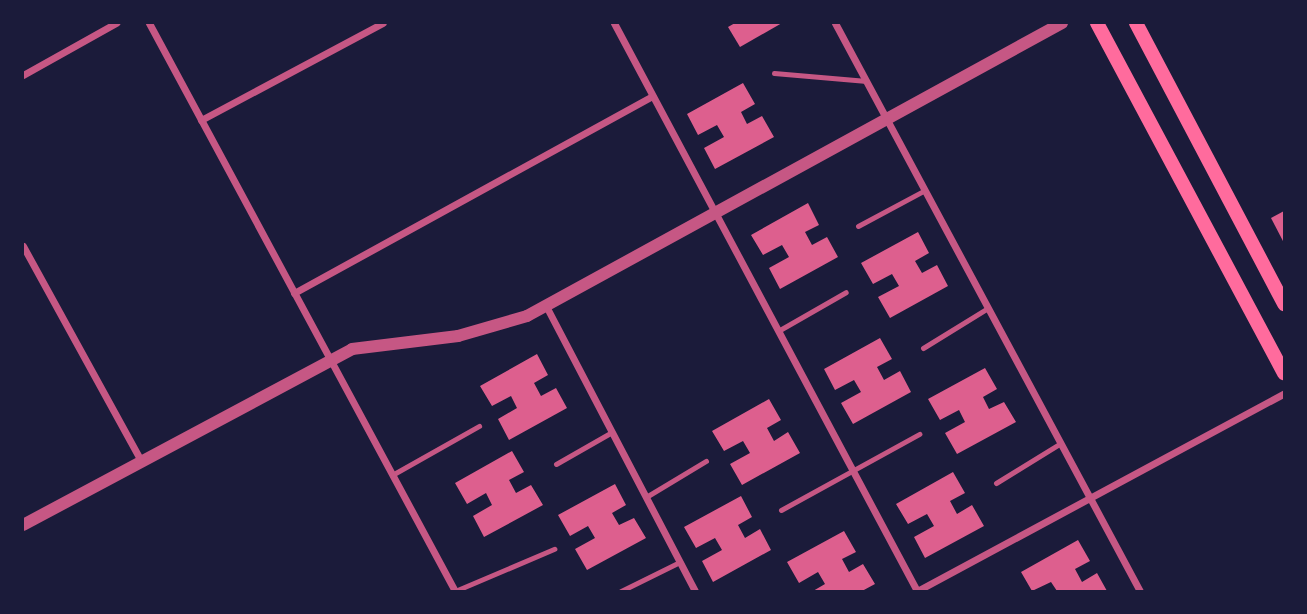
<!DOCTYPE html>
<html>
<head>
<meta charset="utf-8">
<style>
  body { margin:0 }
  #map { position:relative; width:1307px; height:614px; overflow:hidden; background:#1b1b3a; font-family:"DejaVu Sans",sans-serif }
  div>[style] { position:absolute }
  .building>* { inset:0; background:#dd5f8e }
  .service>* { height:5px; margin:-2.5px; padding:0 2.5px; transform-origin:2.5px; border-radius:2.5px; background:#c65784 }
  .minor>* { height:7px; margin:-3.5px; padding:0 3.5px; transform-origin:3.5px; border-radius:3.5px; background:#c65784 }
  .tertiary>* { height:12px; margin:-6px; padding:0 6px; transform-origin:6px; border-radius:6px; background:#c65784 }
  .secondary>* { height:14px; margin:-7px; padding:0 7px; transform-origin:7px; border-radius:7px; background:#ff6b9d }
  span { translate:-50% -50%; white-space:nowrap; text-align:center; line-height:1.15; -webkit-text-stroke:6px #1b1b3a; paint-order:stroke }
  .frame { position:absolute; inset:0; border:24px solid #1b1b3a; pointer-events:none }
</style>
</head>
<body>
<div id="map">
  <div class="building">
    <div style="clip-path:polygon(735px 23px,782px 23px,740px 47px,728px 27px)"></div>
    <div style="clip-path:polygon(743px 83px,755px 104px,741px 112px,747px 124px,762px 116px,774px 137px,715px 169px,704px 148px,724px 137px,717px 125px,698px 135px,687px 114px)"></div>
    <div style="clip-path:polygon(808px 203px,819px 225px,805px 232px,812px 245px,827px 237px,838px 257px,780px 289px,769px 268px,789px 257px,782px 245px,763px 255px,751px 235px)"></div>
    <div style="clip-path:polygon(1284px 211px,1284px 243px,1271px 218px)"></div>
    <div style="clip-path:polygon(918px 232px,929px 253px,915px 261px,922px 273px,937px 265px,948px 286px,890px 318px,878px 297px,899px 286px,892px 274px,873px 284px,861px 263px)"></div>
    <div style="clip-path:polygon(880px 338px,892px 359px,877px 367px,884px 380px,900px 371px,911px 392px,853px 424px,841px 403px,861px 392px,854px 380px,835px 390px,824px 369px)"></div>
    <div style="clip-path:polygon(537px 354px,548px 375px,534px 383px,541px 396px,556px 388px,567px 408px,509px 440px,498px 419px,517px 408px,511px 396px,492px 406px,480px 386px)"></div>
    <div style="clip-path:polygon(985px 368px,997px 389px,983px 397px,989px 409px,1004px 402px,1016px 422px,957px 454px,945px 433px,965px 422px,959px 410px,940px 420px,928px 399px)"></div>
    <div style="clip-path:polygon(769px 399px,781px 420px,767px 428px,774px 441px,788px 432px,800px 453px,742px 485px,730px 464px,750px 453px,743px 441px,724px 451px,712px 431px)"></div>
    <div style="clip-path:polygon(512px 451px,524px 472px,509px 480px,516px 493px,531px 485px,543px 505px,484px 537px,473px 516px,492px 505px,486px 493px,467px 504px,455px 483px)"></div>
    <div style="clip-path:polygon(953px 472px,965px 493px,950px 501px,957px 514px,972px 505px,984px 526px,925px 558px,914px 537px,934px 526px,927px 514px,908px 524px,896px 504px)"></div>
    <div style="clip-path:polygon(615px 484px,626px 505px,612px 513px,619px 525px,634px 518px,646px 538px,587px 570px,575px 549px,595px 538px,588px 526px,570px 536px,558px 515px)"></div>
    <div style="clip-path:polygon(741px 496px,752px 517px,738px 525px,745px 538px,760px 529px,771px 550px,713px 582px,702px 561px,722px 550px,715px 538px,696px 548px,684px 527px)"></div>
    <div style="clip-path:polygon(844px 531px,856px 552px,842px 559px,849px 572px,863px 564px,875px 584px,862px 591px,813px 591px,825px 584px,818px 572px,799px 583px,787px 562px)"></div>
    <div style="clip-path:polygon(1078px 540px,1090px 561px,1075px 569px,1082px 582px,1097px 573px,1107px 591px,1057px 591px,1051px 582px,1032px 591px,1021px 572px)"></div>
  </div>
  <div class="service">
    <div style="left:774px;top:73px;width:93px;rotate:4.9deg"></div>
    <div style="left:858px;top:226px;width:76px;rotate:-28.2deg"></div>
    <div style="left:778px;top:331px;width:78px;rotate:-29.8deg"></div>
    <div style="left:923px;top:348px;width:76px;rotate:-31.6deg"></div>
    <div style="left:556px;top:464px;width:64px;rotate:-29.7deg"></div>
    <div style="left:392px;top:475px;width:100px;rotate:-29.4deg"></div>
    <div style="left:996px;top:483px;width:76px;rotate:-31.6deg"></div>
    <div style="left:646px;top:497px;width:70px;rotate:-31deg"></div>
    <div style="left:781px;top:510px;width:158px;rotate:-28.8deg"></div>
    <div style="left:455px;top:591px;width:108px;rotate:-23deg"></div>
    <div style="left:621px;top:591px;width:66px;rotate:-26.2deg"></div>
  </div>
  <div class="minor">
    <div style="left:149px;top:23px;width:645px;rotate:61.69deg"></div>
    <div style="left:614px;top:23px;width:644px;rotate:61.92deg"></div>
    <div style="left:835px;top:23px;width:645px;rotate:61.77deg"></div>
    <div style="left:23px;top:75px;width:107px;rotate:-29.2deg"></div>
    <div style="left:201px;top:120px;width:206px;rotate:-28.1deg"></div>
    <div style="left:23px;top:246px;width:245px;rotate:61.2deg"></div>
    <div style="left:294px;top:293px;width:409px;rotate:-28.8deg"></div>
    <div style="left:546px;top:306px;width:322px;rotate:62.4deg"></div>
    <div style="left:917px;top:591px;width:417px;rotate:-28.3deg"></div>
  </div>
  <div class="tertiary">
    <div style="left:23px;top:525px;width:373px;rotate:-28.1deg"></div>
    <div style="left:352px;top:349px;width:107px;rotate:-7deg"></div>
    <div style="left:458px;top:336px;width:72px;rotate:-16.2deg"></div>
    <div style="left:527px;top:316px;width:610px;rotate:-28.71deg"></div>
  </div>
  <div class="secondary">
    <div style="left:1097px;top:23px;width:397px;rotate:61.9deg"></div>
    <div style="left:1136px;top:23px;width:318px;rotate:62.2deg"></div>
  </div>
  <div class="frame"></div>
</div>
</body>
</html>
